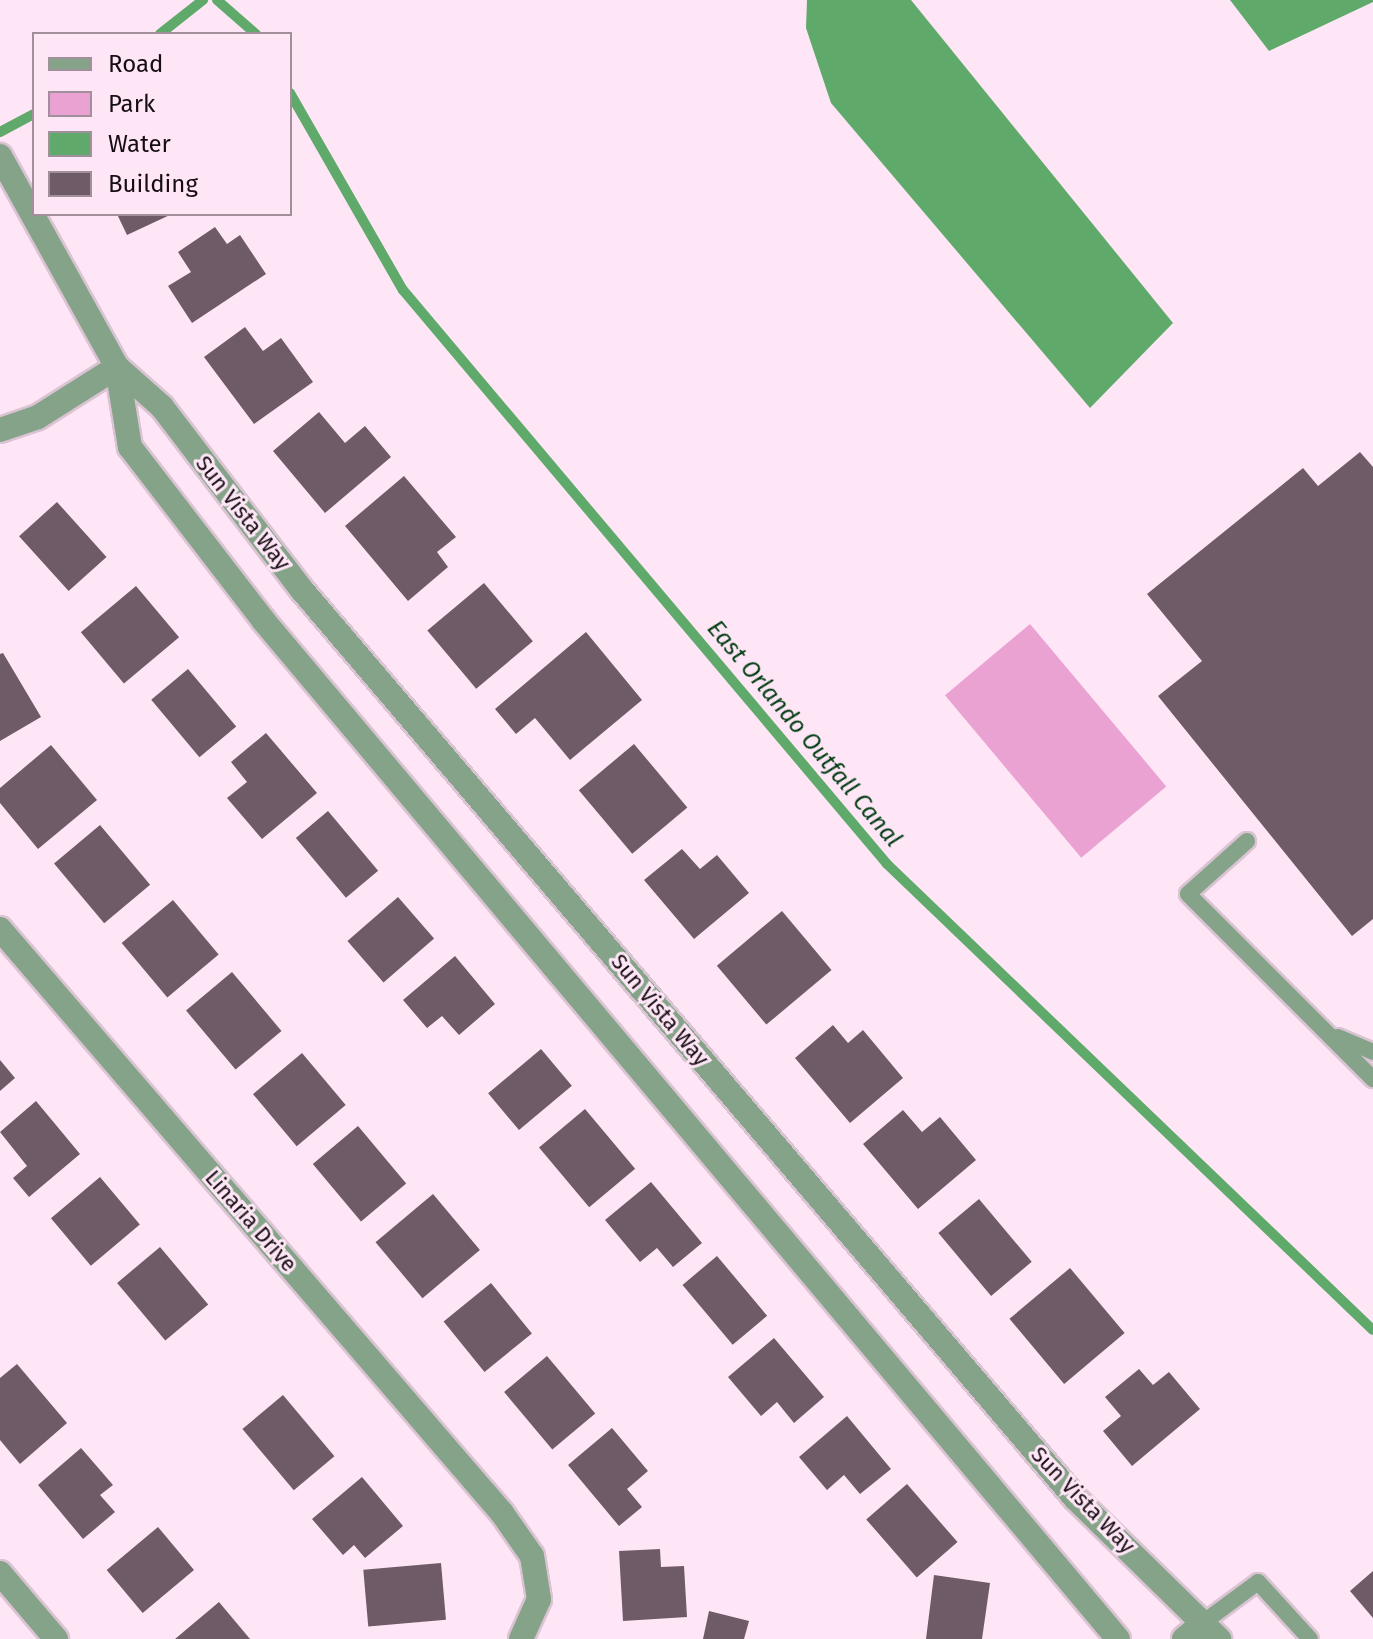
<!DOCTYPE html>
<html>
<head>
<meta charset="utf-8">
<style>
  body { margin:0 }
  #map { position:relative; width:1373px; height:1639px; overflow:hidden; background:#ffe6f6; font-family:"Fira Sans",sans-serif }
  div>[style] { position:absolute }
  .green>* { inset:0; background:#eaa2d2; transform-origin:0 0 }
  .water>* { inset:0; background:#5faa6b }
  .stream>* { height:10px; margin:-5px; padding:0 5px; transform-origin:5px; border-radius:5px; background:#5faa6b }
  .building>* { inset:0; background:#6f5a68; transform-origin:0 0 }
  .roads { filter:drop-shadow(2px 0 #dac3d2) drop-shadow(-2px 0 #dac3d2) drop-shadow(0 2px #dac3d2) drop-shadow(0 -2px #dac3d2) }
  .lane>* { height:16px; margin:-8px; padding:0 8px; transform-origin:8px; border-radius:8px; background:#84a388 }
  .street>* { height:24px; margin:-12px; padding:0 12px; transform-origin:12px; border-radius:12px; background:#84a388 }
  span { translate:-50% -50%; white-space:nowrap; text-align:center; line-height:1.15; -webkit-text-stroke:6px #ffe6f6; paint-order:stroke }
  .street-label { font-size:22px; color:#150d13 }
  .water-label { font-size:24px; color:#013c13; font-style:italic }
  .legend { position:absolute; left:32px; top:32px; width:260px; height:184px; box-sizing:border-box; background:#ffe6f6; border:2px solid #a18f9b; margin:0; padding:10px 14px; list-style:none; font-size:24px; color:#150d13 }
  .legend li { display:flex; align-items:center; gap:16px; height:40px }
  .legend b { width:40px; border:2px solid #a18f9b }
</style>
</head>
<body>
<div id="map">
  <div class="green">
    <div style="left:1030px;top:624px;width:212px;height:111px;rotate:50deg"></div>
  </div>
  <div class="water">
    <div style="clip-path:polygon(807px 0,911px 0,1173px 323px,1090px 408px,831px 103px,806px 28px)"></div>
    <div style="clip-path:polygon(1230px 0,1373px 0,1373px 2px,1269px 51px)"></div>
  </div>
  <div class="stream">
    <div style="left:217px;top:0;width:52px;rotate:41.1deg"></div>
    <div style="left:160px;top:34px;width:55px;rotate:-38.3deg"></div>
    <div style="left:290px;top:93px;width:227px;rotate:60.2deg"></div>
    <div style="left:403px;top:290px;width:751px;rotate:49.86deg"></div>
    <div style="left:887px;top:864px;width:673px;rotate:43.8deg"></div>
    <div style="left:0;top:132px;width:38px;rotate:-28deg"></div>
  </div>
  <div class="building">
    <div style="clip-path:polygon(117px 214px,172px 214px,127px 235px)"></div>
    <div style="clip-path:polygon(215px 227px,227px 244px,240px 235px,266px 274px,192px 323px,168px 286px,191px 272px,178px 252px)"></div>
    <div style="clip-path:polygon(245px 327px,263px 351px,281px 338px,313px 382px,254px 424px,204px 357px)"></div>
    <div style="clip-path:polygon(319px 412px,345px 443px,365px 426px,391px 457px,325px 513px,273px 451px)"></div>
    <div style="clip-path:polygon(1360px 452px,1373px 467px,1373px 919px,1352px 936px,1158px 696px,1202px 661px,1147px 594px,1303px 468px,1318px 486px)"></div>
    <div style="clip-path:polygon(404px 476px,456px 537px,437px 552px,448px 567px,408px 601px,345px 526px)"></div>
    <div style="left:57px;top:502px;width:74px;height:51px;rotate:48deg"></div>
    <div style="left:484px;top:583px;width:76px;height:74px;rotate:50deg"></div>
    <div style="left:136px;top:586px;width:67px;height:72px;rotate:50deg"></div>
    <div style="clip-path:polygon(586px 632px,642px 700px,570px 760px,535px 718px,516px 734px,495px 709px)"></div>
    <div style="clip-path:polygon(3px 653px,41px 717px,0 741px,0 654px)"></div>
    <div style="left:188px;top:669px;width:75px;height:48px;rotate:50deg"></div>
    <div style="clip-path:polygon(266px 733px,317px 793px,262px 839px,227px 798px,247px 782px,231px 762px)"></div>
    <div style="left:634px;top:744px;width:83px;height:72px;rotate:50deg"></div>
    <div style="clip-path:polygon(51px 745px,97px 800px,38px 849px,0 803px,0 788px)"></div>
    <div style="left:328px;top:811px;width:78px;height:42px;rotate:50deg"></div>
    <div style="left:100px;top:825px;width:78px;height:60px;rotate:50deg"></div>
    <div style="clip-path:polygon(682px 849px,700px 869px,717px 855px,749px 893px,694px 939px,644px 880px)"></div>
    <div style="left:398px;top:897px;width:55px;height:67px;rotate:49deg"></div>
    <div style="left:173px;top:900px;width:71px;height:67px;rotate:50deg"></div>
    <div style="left:782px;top:911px;width:77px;height:85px;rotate:50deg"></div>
    <div style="clip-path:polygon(455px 956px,495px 1004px,459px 1035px,442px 1016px,427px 1028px,403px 1000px)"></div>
    <div style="left:232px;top:972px;width:77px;height:60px;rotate:50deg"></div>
    <div style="clip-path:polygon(833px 1025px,848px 1043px,863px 1030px,903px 1078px,850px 1123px,795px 1058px)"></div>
    <div style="left:541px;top:1049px;width:48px;height:69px;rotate:50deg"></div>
    <div style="left:302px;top:1053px;width:68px;height:64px;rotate:50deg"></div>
    <div style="clip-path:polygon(0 1060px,15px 1078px,0 1091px)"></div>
    <div style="clip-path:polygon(36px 1101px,80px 1154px,29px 1197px,13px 1178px,27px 1166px,0 1132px)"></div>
    <div style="left:585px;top:1109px;width:78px;height:60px;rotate:50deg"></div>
    <div style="clip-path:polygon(903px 1110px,922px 1132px,940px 1117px,976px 1160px,918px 1209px,863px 1144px)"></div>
    <div style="left:358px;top:1126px;width:75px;height:59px;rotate:50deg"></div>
    <div style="left:100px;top:1177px;width:62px;height:64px;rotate:50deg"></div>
    <div style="clip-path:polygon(651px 1182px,702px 1243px,673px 1267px,657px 1248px,640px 1262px,605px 1220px)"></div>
    <div style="left:433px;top:1194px;width:73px;height:75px;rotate:50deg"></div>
    <div style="left:979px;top:1199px;width:82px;height:53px;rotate:50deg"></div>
    <div style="left:160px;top:1247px;width:75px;height:56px;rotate:50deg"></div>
    <div style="left:717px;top:1256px;width:78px;height:45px;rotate:50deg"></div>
    <div style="left:1070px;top:1268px;width:85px;height:79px;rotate:50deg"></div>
    <div style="left:491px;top:1283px;width:65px;height:61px;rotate:51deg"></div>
    <div style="clip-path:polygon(774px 1338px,824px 1397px,794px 1423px,777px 1402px,761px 1416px,728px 1377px)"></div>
    <div style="left:547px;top:1356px;width:75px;height:56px;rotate:50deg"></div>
    <div style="clip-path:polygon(17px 1364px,67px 1423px,20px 1464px,0 1440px,0 1378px)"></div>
    <div style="clip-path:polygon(1139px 1369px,1153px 1385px,1169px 1372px,1200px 1409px,1132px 1466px,1103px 1431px,1121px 1416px,1105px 1397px)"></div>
    <div style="left:283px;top:1395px;width:80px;height:53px;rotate:50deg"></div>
    <div style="clip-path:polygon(847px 1416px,891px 1469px,860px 1494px,844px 1475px,827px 1490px,799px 1457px)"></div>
    <div style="clip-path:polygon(612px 1428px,648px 1471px,627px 1489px,642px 1507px,619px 1526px,568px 1465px)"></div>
    <div style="clip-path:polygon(81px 1448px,113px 1485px,100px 1495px,115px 1512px,83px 1539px,38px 1485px)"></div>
    <div style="clip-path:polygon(362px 1477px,403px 1526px,365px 1558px,354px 1545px,343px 1555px,312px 1519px)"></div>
    <div style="left:907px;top:1484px;width:77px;height:54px;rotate:49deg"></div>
    <div style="left:158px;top:1527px;width:56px;height:67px;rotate:50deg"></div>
    <div style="clip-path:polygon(660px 1549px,661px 1567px,684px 1566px,687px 1617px,623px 1621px,619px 1551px)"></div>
    <div style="left:441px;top:1563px;width:57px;height:78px;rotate:85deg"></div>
    <div style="clip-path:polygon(1373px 1571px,1373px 1618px,1350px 1591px)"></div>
    <div style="clip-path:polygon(934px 1575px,990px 1583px,982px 1639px,926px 1639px)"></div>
    <div style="clip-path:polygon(219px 1602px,250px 1639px,175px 1639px)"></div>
    <div style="clip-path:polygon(709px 1611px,749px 1621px,744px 1639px,703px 1639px)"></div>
  </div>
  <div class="roads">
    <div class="lane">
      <div style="left:1247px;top:841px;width:79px;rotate:138.1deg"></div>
      <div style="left:1188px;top:894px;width:262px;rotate:45deg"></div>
      <div style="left:1338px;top:1037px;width:38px;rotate:23deg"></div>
      <div style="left:1204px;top:1622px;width:67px;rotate:-36.5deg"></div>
      <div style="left:1258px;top:1582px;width:77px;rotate:47.6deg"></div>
    </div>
    <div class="street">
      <div style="left:0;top:156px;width:241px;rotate:61deg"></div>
      <div style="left:117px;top:367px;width:60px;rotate:41.6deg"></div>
      <div style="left:162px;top:407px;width:230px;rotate:52.6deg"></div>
      <div style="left:302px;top:590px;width:1192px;rotate:49.59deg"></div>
      <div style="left:1075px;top:1498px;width:202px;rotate:44.4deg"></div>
      <div style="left:117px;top:367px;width:81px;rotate:80.8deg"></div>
      <div style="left:130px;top:447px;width:218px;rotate:52.4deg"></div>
      <div style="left:263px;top:620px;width:1330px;rotate:50deg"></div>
      <div style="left:0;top:430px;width:40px;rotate:-18.9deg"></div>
      <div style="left:38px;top:417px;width:93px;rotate:-32.3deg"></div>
      <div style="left:0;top:929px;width:770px;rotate:49.32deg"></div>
      <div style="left:502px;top:1513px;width:52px;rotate:55.1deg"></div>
      <div style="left:532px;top:1556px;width:44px;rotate:80.8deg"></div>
      <div style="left:539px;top:1599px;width:44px;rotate:114.2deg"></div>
      <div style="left:0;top:1573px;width:87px;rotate:49.7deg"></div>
      <div style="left:1184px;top:1639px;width:26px;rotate:-40deg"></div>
    </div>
  </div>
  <div class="street-label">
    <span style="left:243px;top:513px;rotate:52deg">Sun Vista Way</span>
    <span style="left:660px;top:1010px;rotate:50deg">Sun Vista Way</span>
    <span style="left:251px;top:1221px;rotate:49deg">Linaria Drive</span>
    <span style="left:1083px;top:1500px;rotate:46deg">Sun Vista Way</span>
  </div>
  <div class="water-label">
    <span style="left:804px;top:734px;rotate:50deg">East Orlando Outfall Canal</span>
  </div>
  <ul class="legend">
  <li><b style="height:10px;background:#84a388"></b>Road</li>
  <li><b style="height:22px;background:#eaa2d2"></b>Park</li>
  <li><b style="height:22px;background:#5faa6b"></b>Water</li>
  <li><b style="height:22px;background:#6f5a68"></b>Building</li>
  </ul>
</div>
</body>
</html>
